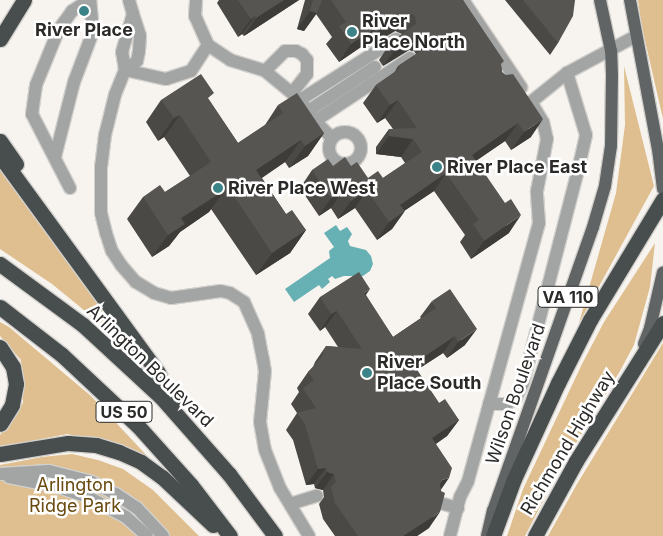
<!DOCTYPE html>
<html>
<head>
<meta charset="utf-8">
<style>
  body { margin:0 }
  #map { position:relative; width:663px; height:536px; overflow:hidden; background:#f7f4f0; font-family:Inter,sans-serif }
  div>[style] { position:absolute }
  .green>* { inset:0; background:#dfbf8f }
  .water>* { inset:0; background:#67b0b3 }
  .roads { filter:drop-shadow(1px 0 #d2d0cc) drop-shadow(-1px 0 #d2d0cc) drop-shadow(0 1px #d2d0cc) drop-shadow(0 -1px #d2d0cc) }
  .minor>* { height:12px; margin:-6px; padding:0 6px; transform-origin:6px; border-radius:6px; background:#a3a5a5 }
  .minor>.ring { margin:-6px; padding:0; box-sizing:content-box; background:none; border:12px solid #a3a5a5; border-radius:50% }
  .major>* { height:12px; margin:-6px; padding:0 6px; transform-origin:6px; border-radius:6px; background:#606464 }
  .highway>* { height:15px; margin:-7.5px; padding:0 7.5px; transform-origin:7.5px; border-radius:7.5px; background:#484d4d }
  .wall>* { inset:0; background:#4b4946 }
  .shaded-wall>* { inset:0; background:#3d3c39 }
  .building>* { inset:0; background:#575551 }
  .dots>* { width:14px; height:14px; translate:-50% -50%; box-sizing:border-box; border:2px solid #fff; border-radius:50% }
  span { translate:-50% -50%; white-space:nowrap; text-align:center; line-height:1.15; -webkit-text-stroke:5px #fff; paint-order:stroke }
  .shield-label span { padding:1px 4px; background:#fff; border:1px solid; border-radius:4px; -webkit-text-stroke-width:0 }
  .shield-label { font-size:16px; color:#2b2a28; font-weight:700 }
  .poi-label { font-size:18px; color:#2b2a28; font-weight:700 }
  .left { translate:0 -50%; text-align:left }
  .street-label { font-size:18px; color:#2b2a28 }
  .park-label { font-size:18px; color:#69490e }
</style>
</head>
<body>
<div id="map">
  <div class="green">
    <div style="clip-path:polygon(638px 0,663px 0,663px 119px,641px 23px)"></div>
    <div style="clip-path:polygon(624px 66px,654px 186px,579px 323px,616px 193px,625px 125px)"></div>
    <div style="clip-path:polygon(0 169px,125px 342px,124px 343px,52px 284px,0 249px)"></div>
    <div style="clip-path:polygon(655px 243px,650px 287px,634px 345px,620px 371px,556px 476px,525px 536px,507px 536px,523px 489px,582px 364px,604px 322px)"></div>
    <div style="clip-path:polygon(0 322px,9px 327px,91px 396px,150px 459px,119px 445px,67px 434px,0 447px,0 435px,23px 403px,21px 360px,0 336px)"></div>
    <div style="clip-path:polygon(663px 343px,663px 536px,548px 536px,577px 484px)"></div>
    <div style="clip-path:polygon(72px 454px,98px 460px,123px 469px,153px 490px,199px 536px,0 536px,0 465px,42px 457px)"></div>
  </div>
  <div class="water">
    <div style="clip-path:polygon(336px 225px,340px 231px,347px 227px,352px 234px,348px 241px,350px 246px,366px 250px,371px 256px,373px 264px,370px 271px,363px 276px,344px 276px,335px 279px,332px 276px,328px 279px,330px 282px,322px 289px,319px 285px,294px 302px,285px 289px,330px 258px,329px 251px,334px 247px,324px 233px)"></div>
  </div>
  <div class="roads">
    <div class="minor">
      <div style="left:463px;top:0;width:105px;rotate:56.3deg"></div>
      <div style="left:133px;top:14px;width:23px;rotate:72deg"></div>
      <div style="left:140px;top:36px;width:15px;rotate:94deg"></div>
      <div style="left:139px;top:51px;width:10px;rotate:101deg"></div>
      <div style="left:137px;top:61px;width:15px;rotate:143deg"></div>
      <div style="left:125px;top:70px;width:27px;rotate:112deg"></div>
      <div style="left:115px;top:95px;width:41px;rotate:104deg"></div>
      <div style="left:105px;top:135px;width:31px;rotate:97deg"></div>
      <div style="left:101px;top:166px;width:47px;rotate:90deg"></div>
      <div style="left:101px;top:213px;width:21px;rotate:76deg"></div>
      <div style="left:106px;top:233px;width:19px;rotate:72deg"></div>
      <div style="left:112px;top:251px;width:17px;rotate:57deg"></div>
      <div style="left:121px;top:265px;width:23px;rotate:49deg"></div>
      <div style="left:136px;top:282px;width:21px;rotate:31deg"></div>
      <div style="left:154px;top:293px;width:18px;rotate:16deg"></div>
      <div style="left:171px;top:298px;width:50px;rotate:-8deg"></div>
      <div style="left:221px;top:291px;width:9px;rotate:13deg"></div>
      <div style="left:230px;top:293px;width:17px;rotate:33deg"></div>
      <div style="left:244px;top:302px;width:35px;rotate:66deg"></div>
      <div style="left:258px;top:334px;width:25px;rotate:79deg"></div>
      <div style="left:263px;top:359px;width:12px;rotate:81deg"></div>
      <div style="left:265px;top:371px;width:51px;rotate:95.6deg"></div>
      <div style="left:260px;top:422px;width:28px;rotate:80deg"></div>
      <div style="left:265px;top:450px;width:41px;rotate:68.5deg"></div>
      <div style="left:280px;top:488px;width:56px;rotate:58.9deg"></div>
      <div style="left:208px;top:45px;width:27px;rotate:34deg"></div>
      <div style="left:230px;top:60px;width:37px;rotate:17deg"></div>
      <div style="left:265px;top:71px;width:45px;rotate:39.6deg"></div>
      <div style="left:300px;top:100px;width:26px;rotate:54deg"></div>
      <div style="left:315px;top:121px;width:24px;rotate:45deg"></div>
      <div style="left:125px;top:70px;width:42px;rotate:12.4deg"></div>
      <div style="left:166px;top:79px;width:26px;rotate:-18deg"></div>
      <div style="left:191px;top:71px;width:31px;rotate:-57deg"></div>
      <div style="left:208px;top:45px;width:32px;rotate:-114deg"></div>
      <div style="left:195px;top:16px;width:16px;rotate:-86deg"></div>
      <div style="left:125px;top:70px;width:18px;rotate:-99deg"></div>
      <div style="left:122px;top:52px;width:40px;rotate:-74deg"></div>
      <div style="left:133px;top:14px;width:15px;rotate:-106deg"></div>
      <div style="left:265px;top:71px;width:28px;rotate:-45deg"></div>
      <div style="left:285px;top:51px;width:11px"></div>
      <div style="left:296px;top:51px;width:7px;rotate:27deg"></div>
      <div style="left:302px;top:54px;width:8px;rotate:50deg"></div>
      <div style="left:307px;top:60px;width:14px;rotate:90deg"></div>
      <div style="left:307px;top:74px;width:24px;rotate:128deg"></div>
      <div style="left:300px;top:100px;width:114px;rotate:-32.4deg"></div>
      <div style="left:308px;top:111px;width:80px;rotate:-33.3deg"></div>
      <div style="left:315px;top:121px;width:114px;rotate:-33.6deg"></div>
      <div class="ring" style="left:329px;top:132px;width:20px;height:20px"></div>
      <div style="left:55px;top:157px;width:77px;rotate:-75.8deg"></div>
      <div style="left:74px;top:82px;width:53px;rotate:-69.2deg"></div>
      <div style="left:93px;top:32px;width:32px;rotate:-95deg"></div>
      <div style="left:70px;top:188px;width:83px;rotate:-117.2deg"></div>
      <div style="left:32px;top:114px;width:29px;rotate:-82deg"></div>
      <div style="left:36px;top:85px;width:61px;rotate:-67.7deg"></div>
      <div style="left:59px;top:29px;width:22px;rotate:-54deg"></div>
      <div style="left:72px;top:11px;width:20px;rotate:-33deg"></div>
      <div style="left:489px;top:404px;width:17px"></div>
      <div style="left:506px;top:404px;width:12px;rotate:-31deg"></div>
      <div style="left:516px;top:398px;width:17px;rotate:-65deg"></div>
      <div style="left:523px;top:383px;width:220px;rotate:-75.5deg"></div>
      <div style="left:578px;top:170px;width:36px;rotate:-77deg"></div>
      <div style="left:586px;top:135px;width:65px;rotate:-107deg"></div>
      <div style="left:0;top:474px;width:49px;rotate:-3.5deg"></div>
      <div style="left:49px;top:471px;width:44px;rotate:14.3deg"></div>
      <div style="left:92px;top:482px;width:27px;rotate:27deg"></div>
      <div style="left:116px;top:494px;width:25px;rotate:34deg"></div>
      <div style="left:137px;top:508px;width:38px;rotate:47deg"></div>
      <div style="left:9px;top:477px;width:50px;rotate:11.5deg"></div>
      <div style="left:58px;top:487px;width:29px;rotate:18deg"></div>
      <div style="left:86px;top:496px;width:45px;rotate:27.7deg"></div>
      <div style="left:126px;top:517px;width:28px;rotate:42deg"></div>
      <div style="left:436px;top:502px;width:23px;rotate:15deg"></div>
      <div style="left:290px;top:504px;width:28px;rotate:-17deg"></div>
      <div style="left:450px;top:536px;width:40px;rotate:-75.6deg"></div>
      <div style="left:460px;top:497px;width:18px;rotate:-63deg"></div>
      <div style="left:468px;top:481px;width:268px;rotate:-74.6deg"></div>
      <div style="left:539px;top:223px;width:32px;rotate:-94deg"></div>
      <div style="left:537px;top:191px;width:53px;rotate:-79.1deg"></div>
      <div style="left:547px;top:139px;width:17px;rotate:-103deg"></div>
      <div style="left:543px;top:122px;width:23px;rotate:-121deg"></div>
      <div style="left:531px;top:102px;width:46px;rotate:-38.9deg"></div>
      <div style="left:567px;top:73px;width:78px;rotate:-28.2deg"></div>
    </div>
    <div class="major">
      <div style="left:630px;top:0;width:152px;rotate:79.4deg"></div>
      <div style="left:658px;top:149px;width:40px;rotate:82.9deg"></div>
      <div style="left:644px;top:344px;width:17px;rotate:-69deg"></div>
      <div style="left:650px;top:328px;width:57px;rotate:-76.9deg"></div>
      <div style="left:487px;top:536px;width:26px;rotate:-77deg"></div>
      <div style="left:493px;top:511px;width:301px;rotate:-70.6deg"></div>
      <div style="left:593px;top:227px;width:43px;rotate:-73.7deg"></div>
      <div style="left:605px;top:186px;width:40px;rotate:-81.5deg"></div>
      <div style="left:611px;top:146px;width:71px;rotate:-89.2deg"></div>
      <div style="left:612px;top:75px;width:24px;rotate:-92deg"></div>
      <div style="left:611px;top:51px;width:52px;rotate:-102.2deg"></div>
    </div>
    <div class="highway">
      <div style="left:0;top:39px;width:46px;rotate:-58.4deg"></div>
      <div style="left:0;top:141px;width:28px;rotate:55deg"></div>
      <div style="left:0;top:156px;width:268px;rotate:53.9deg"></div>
      <div style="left:158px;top:373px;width:33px;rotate:63deg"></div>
      <div style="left:0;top:264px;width:103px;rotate:36.3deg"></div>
      <div style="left:83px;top:325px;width:106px;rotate:42.7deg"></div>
      <div style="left:161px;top:397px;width:103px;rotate:48.6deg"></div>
      <div style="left:229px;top:474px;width:77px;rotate:53.4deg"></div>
      <div style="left:0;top:307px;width:78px;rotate:37.7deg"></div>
      <div style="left:62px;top:355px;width:104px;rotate:43.1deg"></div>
      <div style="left:138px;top:426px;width:79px;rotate:48.1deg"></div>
      <div style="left:191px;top:485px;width:64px;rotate:52.6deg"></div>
      <div style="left:0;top:347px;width:24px;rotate:57deg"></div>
      <div style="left:13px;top:367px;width:17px;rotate:80deg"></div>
      <div style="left:16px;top:384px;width:21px;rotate:101deg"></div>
      <div style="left:12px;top:405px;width:22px;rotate:122deg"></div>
      <div style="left:0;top:454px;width:69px;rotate:-9.2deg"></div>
      <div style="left:68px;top:443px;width:28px;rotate:4deg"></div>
      <div style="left:96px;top:445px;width:24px;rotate:17deg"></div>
      <div style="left:119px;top:452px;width:24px;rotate:24deg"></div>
      <div style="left:141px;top:462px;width:26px;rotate:36deg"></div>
      <div style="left:162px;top:477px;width:70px;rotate:43.3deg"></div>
      <div style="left:493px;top:536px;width:61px;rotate:-69.8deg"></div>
      <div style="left:514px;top:479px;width:106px;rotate:-65.4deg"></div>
      <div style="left:558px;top:383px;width:71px;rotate:-63.1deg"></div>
      <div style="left:590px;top:320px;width:141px;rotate:-58.9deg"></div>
      <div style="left:535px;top:536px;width:85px;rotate:-61.3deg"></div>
      <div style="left:576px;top:461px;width:163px;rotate:-57.8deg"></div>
    </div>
  </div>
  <div class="wall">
    <div style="clip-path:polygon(219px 0,299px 0,244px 36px,242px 34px,238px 37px,217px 3px)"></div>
    <div style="clip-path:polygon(305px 0,463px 0,501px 65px,502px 72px,531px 137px,511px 150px,505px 141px,476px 161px,509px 233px,471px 259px,460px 242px,465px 235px,434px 191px,404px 211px,392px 229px,377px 240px,355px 208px,338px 219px,331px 208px,319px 216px,300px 188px,312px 170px,333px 166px,351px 166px,368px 178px,383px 178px,405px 163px,401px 157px,376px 154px,376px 147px,389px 129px,393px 129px,385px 118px,377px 123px,363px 103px,376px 85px,394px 73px,398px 66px,416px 54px,414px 51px,409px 50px,383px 66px,379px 60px,391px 42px,402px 34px,395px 31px,363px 50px,361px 47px,339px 62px,326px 44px,332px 37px,316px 14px,304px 31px,297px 29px)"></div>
    <div style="clip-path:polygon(505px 0,575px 0,558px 43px,550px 55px)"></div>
    <div style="clip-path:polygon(161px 100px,209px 100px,238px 143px,265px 125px,278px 105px,324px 133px,308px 156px,289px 168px,285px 162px,262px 178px,286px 214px,306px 230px,290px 253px,256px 275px,211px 209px,209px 212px,180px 232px,169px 246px,152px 257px,127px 219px,143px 197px,165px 192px,190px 176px,164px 137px,158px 141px,146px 122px)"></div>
    <div style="clip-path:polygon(366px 295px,393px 337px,421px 318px,420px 317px,432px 301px,465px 345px,447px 358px,443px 353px,417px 370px,439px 403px,459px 420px,447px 436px,436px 444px,441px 489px,429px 528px,417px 536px,335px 536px,323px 519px,319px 504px,324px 497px,323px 490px,315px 488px,314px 484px,306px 485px,293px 440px,286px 430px,297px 413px,291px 404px,299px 392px,297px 388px,308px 372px,313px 367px,315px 362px,326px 346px,338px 347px,325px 327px,320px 331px,308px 314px,320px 297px)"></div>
  </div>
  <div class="shaded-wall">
    <div style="clip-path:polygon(284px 0,299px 0,244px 36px,256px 18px)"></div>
    <div style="clip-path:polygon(310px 11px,317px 13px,304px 31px,297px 29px)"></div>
    <div style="clip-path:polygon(408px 13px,395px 31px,363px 50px,376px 32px)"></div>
    <div style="clip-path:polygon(255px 16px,242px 34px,238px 37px,251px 19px)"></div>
    <div style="clip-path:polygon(374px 29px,361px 47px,339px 62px,351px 44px)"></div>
    <div style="clip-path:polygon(422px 32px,427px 33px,414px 51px,409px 50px,383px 66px,396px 48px)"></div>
    <div style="clip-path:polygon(398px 100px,385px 118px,377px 123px,390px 105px)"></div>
    <div style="clip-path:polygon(180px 115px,164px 137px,158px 141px,174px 118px)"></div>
    <div style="clip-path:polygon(543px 119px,531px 137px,511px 150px,524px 132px)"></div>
    <div style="clip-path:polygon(518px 123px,505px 141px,459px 172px,472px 155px)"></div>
    <div style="clip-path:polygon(324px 133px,308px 156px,289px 168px,305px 146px)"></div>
    <div style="clip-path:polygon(389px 136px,413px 139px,401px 157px,376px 154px)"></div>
    <div style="clip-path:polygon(301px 140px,285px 162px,240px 192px,256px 170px)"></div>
    <div style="clip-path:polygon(446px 173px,434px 191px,389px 221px,400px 205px)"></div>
    <div style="clip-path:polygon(225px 190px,209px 212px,180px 232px,169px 246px,152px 257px,168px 235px,181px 218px)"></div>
    <div style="clip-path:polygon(343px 190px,331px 208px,319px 216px,331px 198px)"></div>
    <div style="clip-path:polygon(367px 190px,355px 208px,338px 219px,351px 201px)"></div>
    <div style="clip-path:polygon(405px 211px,392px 229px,377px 240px,389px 222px)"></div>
    <div style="clip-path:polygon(521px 215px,509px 233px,471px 259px,484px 241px)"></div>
    <div style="clip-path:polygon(306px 230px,290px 253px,256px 275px,272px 253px)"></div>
    <div style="clip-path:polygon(370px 289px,359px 305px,364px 293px)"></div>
    <div style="clip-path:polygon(337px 311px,325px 327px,320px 331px,331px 314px)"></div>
    <div style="clip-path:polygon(477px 329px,465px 345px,447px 358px,458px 342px)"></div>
    <div style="clip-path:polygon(455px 336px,443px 353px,401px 380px,413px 364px)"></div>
    <div style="clip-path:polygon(459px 420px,447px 436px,420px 454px,432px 438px)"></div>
    <div style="clip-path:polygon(326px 468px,314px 484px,306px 485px,318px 469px)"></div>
    <div style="clip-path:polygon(327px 472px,334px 474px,323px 490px,315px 488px)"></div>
    <div style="clip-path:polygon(449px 478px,438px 494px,431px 496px,442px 480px)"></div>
    <div style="clip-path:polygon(440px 512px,429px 528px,417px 536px,403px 536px)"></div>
  </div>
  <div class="building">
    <div style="clip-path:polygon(238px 0,284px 0,256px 18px,255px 16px,251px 19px)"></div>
    <div style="clip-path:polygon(313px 0,322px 0,317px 13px,310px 11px)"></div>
    <div style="clip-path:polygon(331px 0,463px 0,504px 61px,501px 64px,502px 72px,506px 75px,513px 74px,543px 119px,524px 132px,518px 123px,472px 155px,505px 203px,511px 199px,521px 215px,484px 241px,473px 224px,479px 220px,446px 173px,400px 205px,405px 211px,389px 222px,367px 190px,351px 201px,343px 190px,331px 198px,312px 170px,328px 159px,333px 166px,345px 157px,351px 166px,357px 162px,368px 178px,378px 171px,383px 178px,422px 152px,413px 139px,389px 136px,389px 129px,417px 128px,398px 100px,390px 105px,376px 85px,400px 68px,398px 66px,427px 47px,431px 39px,427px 33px,422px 32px,396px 48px,391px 42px,416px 24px,415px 16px,408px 13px,376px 32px,374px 29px,351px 44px,339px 26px,346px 22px)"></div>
    <div style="clip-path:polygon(523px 0,575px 0,573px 16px,558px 43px)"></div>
    <div style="clip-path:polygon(201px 74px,214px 93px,208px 98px,238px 143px,283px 113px,278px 105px,297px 93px,324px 133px,305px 146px,301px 140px,256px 170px,286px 214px,292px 210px,306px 230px,272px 253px,226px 184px,225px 190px,181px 218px,185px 224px,168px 235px,143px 197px,160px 185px,165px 192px,211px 162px,180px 115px,174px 118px,161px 100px)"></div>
    <div style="clip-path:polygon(359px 272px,370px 289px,364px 293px,393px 337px,436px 308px,432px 301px,450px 289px,477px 329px,458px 342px,455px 336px,413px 364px,439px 403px,445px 399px,459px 420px,432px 438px,452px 468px,449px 478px,442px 480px,440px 484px,441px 491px,445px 493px,440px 512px,403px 536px,358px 536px,335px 503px,331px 487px,336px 482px,334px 474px,327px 472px,326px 468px,318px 469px,305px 424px,297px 413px,316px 408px,303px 388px,314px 380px,308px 372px,321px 358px,326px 346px,362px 349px,337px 311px,331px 314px,320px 297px)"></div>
  </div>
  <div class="dots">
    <div style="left:84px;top:11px;background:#3b8386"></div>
    <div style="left:352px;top:32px;background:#3b8386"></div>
    <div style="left:437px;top:167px;background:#3b8386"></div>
    <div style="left:218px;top:188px;background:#3b8386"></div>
    <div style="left:367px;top:373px;background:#3b8386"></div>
  </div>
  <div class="shield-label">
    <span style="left:568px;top:297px">VA 110</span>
    <span style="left:124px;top:412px">US 50</span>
  </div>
  <div class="poi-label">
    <span class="left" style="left:362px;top:32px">River<br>Place North</span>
    <span style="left:84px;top:30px">River Place</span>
    <span class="left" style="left:447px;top:167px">River Place East</span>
    <span class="left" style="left:228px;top:188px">River Place West</span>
    <span class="left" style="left:377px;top:373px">River<br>Place South</span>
  </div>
  <div class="street-label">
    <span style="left:150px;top:366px;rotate:44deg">Arlington Boulevard</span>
    <span style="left:516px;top:394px;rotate:-71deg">Wilson Boulevard</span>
    <span style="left:568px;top:443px;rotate:-59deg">Richmond Highway</span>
  </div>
  <div class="park-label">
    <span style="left:75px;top:496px">Arlington<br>Ridge Park</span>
  </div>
</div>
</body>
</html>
